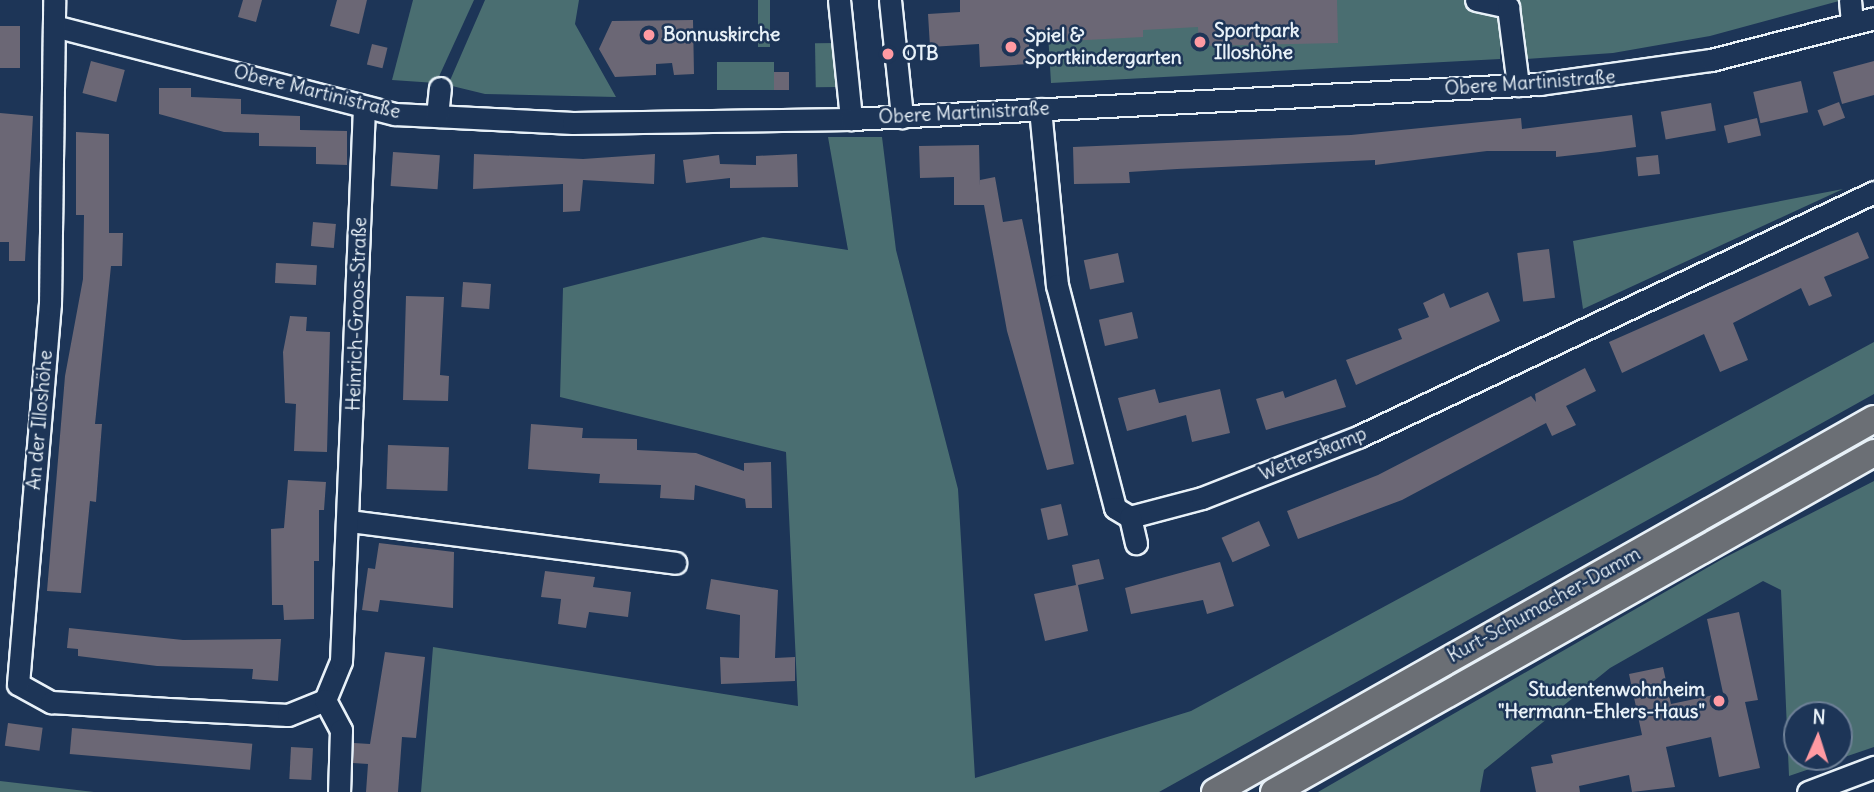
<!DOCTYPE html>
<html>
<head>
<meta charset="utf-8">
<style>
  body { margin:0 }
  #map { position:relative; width:1874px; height:792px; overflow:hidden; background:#1d3557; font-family:Delius,sans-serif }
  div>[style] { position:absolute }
  .green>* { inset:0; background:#4a6e71; transform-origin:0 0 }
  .building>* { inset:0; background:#6b6775; transform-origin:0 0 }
  .roads { filter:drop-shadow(2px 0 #e8f1f8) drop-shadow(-2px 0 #e8f1f8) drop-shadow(0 2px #e8f1f8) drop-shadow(0 -2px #e8f1f8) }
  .minor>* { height:21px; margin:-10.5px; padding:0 10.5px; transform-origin:10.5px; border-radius:10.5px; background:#1d3557 }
  .major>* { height:26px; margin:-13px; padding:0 13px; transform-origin:13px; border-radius:13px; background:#6b6f75 }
  .dots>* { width:19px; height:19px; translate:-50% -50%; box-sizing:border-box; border:4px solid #1d3557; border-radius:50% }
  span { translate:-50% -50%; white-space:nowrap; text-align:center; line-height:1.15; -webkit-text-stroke:5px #1d3557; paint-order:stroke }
  .poi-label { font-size:19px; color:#e8f1f8; font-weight:700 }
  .left { translate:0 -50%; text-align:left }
  .right { translate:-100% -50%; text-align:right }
  .street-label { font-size:19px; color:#e8f1f8 }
  .north { position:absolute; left:1783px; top:701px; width:70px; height:70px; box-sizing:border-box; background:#1d3557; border:2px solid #6e8097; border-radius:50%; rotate:3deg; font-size:19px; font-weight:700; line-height:28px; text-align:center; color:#e8f1f8 }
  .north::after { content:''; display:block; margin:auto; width:24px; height:32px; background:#ff9aa2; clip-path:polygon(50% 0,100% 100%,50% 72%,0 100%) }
</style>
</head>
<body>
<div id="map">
  <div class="green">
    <div style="clip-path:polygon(413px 0,474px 0,436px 83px,392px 80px)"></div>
    <div style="clip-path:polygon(485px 0,579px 0,575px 24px,616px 97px,485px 94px,448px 85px)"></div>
    <div style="left:758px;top:0;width:12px;height:47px"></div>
    <div style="clip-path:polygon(1046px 0,1838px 0,1839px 1px,1710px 36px,1613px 53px,1526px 59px,1520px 19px,1500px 23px,1500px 59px,1051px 83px)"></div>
    <div style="left:836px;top:43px;width:44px;height:21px;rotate:89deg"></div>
    <div style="left:774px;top:62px;width:28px;height:57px;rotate:90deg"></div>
    <div style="clip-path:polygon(828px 137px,882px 137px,896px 250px,958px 489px,975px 778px,1191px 711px,1874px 342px,1874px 394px,1159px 792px,421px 792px,433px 647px,798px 706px,786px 452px,560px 397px,563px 288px,763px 237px,848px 250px)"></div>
    <div style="clip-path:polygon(1843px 189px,1583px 309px,1573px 241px)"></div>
    <div style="clip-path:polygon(evenodd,1874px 481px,1874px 747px,1789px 776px,1781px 590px,1763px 581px,1610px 668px,1484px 770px,1480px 792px,1318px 792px,1724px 558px,1874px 481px,1839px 715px,1839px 757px,1797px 757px,1797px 715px,1839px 715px)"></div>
    <div style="clip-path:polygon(0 781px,94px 792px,0 792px)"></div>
  </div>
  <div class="building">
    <div style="clip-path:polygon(243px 0,262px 0,256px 22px,238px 17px)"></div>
    <div style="clip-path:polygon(337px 0,367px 0,359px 34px,330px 26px)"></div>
    <div style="clip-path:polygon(960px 0,1337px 0,1338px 43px,1199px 46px,1198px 27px,1143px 30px,1143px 37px,1029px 43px,1029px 64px,980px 67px,979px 44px,930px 47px,928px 14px,960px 12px)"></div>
    <div style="clip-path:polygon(693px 20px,694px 74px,674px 75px,672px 63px,656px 64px,656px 75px,615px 77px,599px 49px,612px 21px)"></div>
    <div style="left:0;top:26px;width:20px;height:42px"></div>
    <div style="left:372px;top:44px;width:16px;height:21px;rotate:14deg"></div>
    <div style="left:91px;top:61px;width:35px;height:33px;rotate:15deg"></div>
    <div style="clip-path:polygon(1874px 61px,1874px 95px,1842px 104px,1833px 72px)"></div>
    <div style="left:774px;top:72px;width:15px;height:18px"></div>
    <div style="left:1801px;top:81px;width:32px;height:49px;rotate:77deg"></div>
    <div style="clip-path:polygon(159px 88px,191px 88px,191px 97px,241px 99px,241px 114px,300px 116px,300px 130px,347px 131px,347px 165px,316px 164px,316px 147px,259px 146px,259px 133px,224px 132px,159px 114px)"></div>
    <div style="left:1839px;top:102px;width:17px;height:23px;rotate:69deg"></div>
    <div style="left:1711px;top:103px;width:28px;height:51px;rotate:80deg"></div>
    <div style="clip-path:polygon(0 113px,33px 116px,25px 261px,9px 261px,9px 242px,0 242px)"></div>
    <div style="clip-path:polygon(1632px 115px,1636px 147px,1600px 152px,1556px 157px,1556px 151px,1487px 151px,1375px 165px,1375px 160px,1177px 169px,1129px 172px,1130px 183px,1074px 184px,1073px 147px,1351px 135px,1521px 118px,1522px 129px)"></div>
    <div style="left:1757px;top:118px;width:18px;height:34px;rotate:77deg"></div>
    <div style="clip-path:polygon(76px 132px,109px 134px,109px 233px,123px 233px,122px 266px,111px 266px,95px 424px,102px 424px,96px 502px,90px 501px,81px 593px,47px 591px,65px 376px,83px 279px,84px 215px,76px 215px)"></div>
    <div style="clip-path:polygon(979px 145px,980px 186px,980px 180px,995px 177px,1003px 222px,1022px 219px,1074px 464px,1047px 470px,1007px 331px,984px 205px,954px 205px,954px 177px,920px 178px,919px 146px)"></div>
    <div style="left:393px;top:152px;width:47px;height:34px;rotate:4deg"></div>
    <div style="clip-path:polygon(474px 154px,583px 159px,655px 154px,654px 184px,583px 180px,580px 211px,563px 212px,563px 184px,473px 189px)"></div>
    <div style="clip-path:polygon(797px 154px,798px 187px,730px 188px,730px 178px,686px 183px,683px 160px,719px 155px,720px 164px,756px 165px,756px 156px)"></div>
    <div style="left:1658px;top:155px;width:19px;height:22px;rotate:84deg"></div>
    <div style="left:313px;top:222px;width:23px;height:24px;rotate:5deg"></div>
    <div style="clip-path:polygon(1858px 232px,1869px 258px,1824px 277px,1832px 296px,1809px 306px,1801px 288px,1733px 323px,1748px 360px,1720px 372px,1704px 334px,1622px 373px,1609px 342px)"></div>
    <div style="left:1549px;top:249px;width:49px;height:32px;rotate:83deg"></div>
    <div style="left:1118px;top:253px;width:30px;height:35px;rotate:78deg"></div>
    <div style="left:276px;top:263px;width:41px;height:20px;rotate:3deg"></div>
    <div style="left:463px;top:282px;width:28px;height:25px;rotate:4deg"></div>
    <div style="clip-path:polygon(1488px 292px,1500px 321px,1356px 385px,1346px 360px,1402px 339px,1398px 329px,1429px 317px,1423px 303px,1444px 293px,1450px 308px)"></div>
    <div style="clip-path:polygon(406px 296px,444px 297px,440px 375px,449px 376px,448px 401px,403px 400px)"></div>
    <div style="left:1132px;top:312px;width:27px;height:34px;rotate:77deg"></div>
    <div style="clip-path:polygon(290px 316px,307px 317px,306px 331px,330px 332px,327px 452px,294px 451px,296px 404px,285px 403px,283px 352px)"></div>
    <div style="clip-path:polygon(1585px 368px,1596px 391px,1566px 406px,1576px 425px,1552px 436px,1546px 423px,1402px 500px,1298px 539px,1287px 511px,1378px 475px,1531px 396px,1536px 402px,1535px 394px)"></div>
    <div style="clip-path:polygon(1336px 379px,1346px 407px,1266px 430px,1256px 399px,1283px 391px,1285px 398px)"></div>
    <div style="clip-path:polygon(1155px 389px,1159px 403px,1220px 389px,1230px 433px,1192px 442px,1186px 415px,1127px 431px,1118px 398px)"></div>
    <div style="clip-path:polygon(531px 424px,583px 428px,582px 438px,637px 439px,637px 450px,696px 453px,744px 471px,744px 463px,771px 462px,772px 508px,746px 508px,745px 499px,695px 485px,694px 500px,660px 498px,661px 485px,599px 483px,600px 474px,528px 469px)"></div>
    <div style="left:388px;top:445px;width:61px;height:44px;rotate:2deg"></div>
    <div style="clip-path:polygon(288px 480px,326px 482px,324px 510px,319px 510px,319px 561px,314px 561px,314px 619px,284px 620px,283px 605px,272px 605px,271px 529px,284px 528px)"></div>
    <div style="left:1061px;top:504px;width:32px;height:21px;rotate:77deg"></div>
    <div style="left:1259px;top:521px;width:27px;height:41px;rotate:66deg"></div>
    <div style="clip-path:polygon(379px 543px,454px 552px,453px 608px,380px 600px,378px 612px,362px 610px,368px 568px,375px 569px)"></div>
    <div style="clip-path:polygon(1099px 559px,1104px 579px,1078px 585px,1088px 631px,1045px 641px,1034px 594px,1076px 585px,1072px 565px)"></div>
    <div style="clip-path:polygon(1220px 562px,1234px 606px,1207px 614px,1203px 600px,1131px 614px,1125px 588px)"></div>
    <div style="clip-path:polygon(545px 571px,595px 577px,593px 587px,631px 592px,628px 617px,589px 612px,586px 628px,558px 624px,561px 599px,541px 597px)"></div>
    <div style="clip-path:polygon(711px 579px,778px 590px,775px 658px,795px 657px,795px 681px,721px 684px,720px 657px,739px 658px,740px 615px,706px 609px)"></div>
    <div style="clip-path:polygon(1739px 612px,1758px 700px,1745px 702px,1760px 768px,1719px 777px,1711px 737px,1666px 747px,1675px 787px,1632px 792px,1629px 775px,1579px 786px,1580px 792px,1536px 792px,1531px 767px,1553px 763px,1551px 755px,1642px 735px,1629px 674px,1663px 667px,1671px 704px,1723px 693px,1707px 619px)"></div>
    <div style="clip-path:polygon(69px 628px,183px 640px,281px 639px,278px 681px,252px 679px,253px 669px,157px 666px,78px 656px,78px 649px,67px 648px)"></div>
    <div style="clip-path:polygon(385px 652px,425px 657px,416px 738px,402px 737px,398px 792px,366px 792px,368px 764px,353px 763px,354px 743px,370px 744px)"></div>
    <div style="left:8px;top:723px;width:35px;height:23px;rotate:8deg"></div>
    <div style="left:72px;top:728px;width:181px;height:26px;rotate:5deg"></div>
    <div style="left:291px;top:747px;width:22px;height:32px;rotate:3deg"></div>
  </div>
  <div class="roads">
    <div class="minor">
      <div style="left:839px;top:0;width:120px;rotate:84.2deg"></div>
      <div style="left:890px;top:0;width:118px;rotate:84.1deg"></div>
      <div style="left:1476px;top:0;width:33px;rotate:12deg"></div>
      <div style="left:1508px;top:7px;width:79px;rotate:82.7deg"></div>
      <div style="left:1850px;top:0;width:23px;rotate:85deg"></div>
      <div style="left:58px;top:27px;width:348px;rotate:14.5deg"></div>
      <div style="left:395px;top:114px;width:178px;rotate:2.9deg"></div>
      <div style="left:573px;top:123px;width:278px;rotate:-0.8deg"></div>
      <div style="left:851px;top:119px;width:690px;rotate:-2.91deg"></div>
      <div style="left:1540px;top:84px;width:173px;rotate:-8deg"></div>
      <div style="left:1711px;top:60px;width:168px;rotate:-14.4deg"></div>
      <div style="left:1040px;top:109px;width:177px;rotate:84.5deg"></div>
      <div style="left:1057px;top:285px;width:230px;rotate:75.4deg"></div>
      <div style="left:1115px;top:508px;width:17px;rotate:31deg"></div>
      <div style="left:1130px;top:517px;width:74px;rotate:-14.8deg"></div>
      <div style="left:1202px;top:498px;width:170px;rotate:-21.4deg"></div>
      <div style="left:1360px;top:436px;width:569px;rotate:-25.39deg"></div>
      <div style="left:437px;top:116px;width:28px;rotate:-84deg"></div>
      <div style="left:1130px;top:517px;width:27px;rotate:77deg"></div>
      <div style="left:349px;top:521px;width:329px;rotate:7.3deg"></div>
      <div style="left:18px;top:684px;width:38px;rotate:29deg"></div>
      <div style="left:51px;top:702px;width:117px;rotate:3.4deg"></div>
      <div style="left:168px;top:709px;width:120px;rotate:2.9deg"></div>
      <div style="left:288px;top:715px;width:40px;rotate:-22deg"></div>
      <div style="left:325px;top:700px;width:42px;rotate:-67.7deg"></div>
      <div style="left:341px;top:661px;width:554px;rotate:-87.62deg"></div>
      <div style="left:18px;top:684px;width:381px;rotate:-85.2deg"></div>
      <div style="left:50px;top:304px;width:304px;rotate:-89.2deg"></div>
      <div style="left:325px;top:700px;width:34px;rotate:62deg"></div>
      <div style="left:341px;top:730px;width:62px;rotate:91.8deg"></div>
      <div style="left:1808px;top:792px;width:71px;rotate:-20.7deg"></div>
    </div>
    <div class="major">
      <div style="left:1215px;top:792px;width:757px;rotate:-29.51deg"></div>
      <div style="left:1274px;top:792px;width:689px;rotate:-29.47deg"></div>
    </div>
  </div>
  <div class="dots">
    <div style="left:649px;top:35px;background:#ff9aa2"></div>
    <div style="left:1200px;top:42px;background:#ff9aa2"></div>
    <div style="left:1011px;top:47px;background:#ff9aa2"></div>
    <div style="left:888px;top:54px;background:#ff9aa2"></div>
    <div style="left:1719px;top:701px;background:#ff9aa2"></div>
  </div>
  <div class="poi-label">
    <span class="left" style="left:1214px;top:42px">Sportpark<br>Illoshöhe</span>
    <span class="left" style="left:663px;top:35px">Bonnuskirche</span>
    <span class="left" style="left:1025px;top:47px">Spiel &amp;<br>Sportkindergarten</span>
    <span class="left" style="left:902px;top:54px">OTB</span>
    <span class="right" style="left:1705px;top:701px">Studentenwohnheim<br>"Hermann-Ehlers-Haus"</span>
  </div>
  <div class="street-label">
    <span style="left:1530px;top:83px;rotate:-4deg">Obere Martinistraße</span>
    <span style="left:317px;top:92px;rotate:14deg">Obere Martinistraße</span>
    <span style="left:964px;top:113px;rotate:-3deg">Obere Martinistraße</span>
    <span style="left:357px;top:314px;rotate:-88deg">Heinrich-Groos-Straße</span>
    <span style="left:40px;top:420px;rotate:-85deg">An der Illoshöhe</span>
    <span style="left:1313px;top:454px;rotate:-22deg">Wetterskamp</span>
    <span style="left:1544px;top:605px;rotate:-29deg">Kurt-Schumacher-Damm</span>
  </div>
  <div class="north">N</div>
</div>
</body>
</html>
